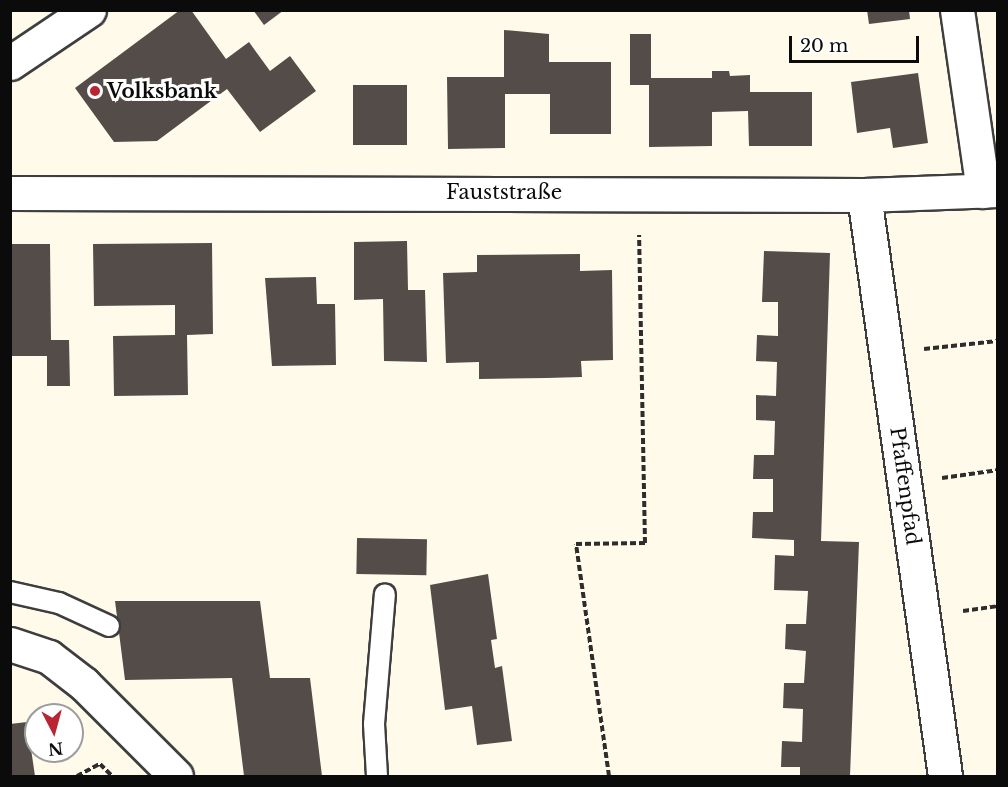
<!DOCTYPE html>
<html>
<head>
<meta charset="utf-8">
<style>
  body { margin:0 }
  #map { position:relative; width:1008px; height:787px; overflow:hidden; background:#fffaea; font-family:"Libre Baskerville",serif }
  div>[style] { position:absolute }
  .building>* { inset:0; background:#544c48; transform-origin:0 0 }
  .path>* { height:4px; margin-top:-2px; transform-origin:0; background:repeating-linear-gradient(90deg,#2d2d2d 0 6px,transparent 0 9px) }
  .roads { filter:drop-shadow(2px 0 #3e3e3e) drop-shadow(-2px 0 #3e3e3e) drop-shadow(0 2px #3e3e3e) drop-shadow(0 -2px #3e3e3e) }
  .lane>* { height:20px; margin:-10px; padding:0 10px; transform-origin:10px; border-radius:10px; background:#fff }
  .street>* { height:33px; margin:-16.5px; padding:0 16.5px; transform-origin:16.5px; border-radius:16.5px; background:#fff }
  .dots>* { width:16px; height:16px; translate:-50% -50%; box-sizing:border-box; border:3px solid #fff; border-radius:50% }
  span { translate:-50% -50%; white-space:nowrap; text-align:center; line-height:1.15; -webkit-text-stroke:6px #fff; paint-order:stroke }
  .poi-label { font-size:20px; color:#0b0b0b; font-weight:700 }
  .left { translate:0 -50%; text-align:left }
  .street-label { font-size:20px; color:#0b0b0b }
  .frame { position:absolute; inset:0; border:12px solid #0b0b0b; pointer-events:none }
  .north { position:absolute; left:24px; top:703px; width:60px; height:60px; box-sizing:border-box; background:#fff; border:2px solid #9d9d9d; border-radius:50%; rotate:174deg; font-size:16px; font-weight:700; line-height:24px; text-align:center; color:#0b0b0b }
  .north::after { content:''; display:block; margin:auto; width:21px; height:27px; background:#b92532; clip-path:polygon(50% 0,100% 100%,50% 72%,0 100%) }
  .scale { position:absolute; left:789px; top:36px; width:130px; height:27px; box-sizing:border-box; border:3px solid #0b0b0b; border-top:0; padding-left:8px; font-size:18px; line-height:21px; white-space:nowrap; color:#0b0b0b; -webkit-text-stroke:4px #fff; paint-order:stroke }
</style>
</head>
<body>
<div id="map">
  <div class="building">
    <div style="clip-path:polygon(180px 10px,191px 10px,226px 59px,249px 42px,270px 71px,290px 56px,316px 91px,260px 132px,227px 89px,157px 141px,114px 142px,75px 88px)"></div>
    <div style="clip-path:polygon(253px 10px,284px 10px,264px 25px)"></div>
    <div style="clip-path:polygon(867px 10px,909px 10px,910px 19px,869px 24px)"></div>
    <div style="clip-path:polygon(504px 30px,549px 34px,549px 62px,611px 62px,611px 134px,550px 134px,550px 94px,505px 94px,505px 148px,448px 149px,447px 77px,504px 77px)"></div>
    <div style="clip-path:polygon(630px 34px,651px 34px,651px 78px,712px 78px,712px 71px,729px 71px,730px 76px,750px 75px,750px 92px,812px 92px,812px 146px,749px 146px,748px 111px,712px 112px,712px 146px,649px 147px,649px 85px,630px 85px)"></div>
    <div style="clip-path:polygon(918px 73px,928px 143px,893px 148px,890px 128px,857px 133px,851px 82px)"></div>
    <div style="left:407px;top:85px;width:60px;height:54px;rotate:90deg"></div>
    <div style="clip-path:polygon(407px 241px,408px 290px,425px 290px,427px 362px,384px 361px,383px 299px,354px 300px,354px 242px)"></div>
    <div style="clip-path:polygon(212px 243px,213px 334px,187px 335px,188px 395px,114px 396px,113px 336px,175px 335px,175px 305px,94px 306px,93px 244px)"></div>
    <div style="clip-path:polygon(10px 244px,50px 244px,51px 340px,69px 340px,70px 386px,47px 386px,47px 356px,10px 356px)"></div>
    <div style="clip-path:polygon(764px 251px,830px 253px,821px 541px,859px 542px,850px 776px,800px 776px,800px 767px,781px 767px,782px 741px,802px 742px,803px 709px,783px 708px,784px 683px,804px 683px,806px 651px,785px 649px,786px 624px,806px 624px,808px 591px,774px 590px,775px 555px,794px 556px,794px 540px,752px 538px,753px 512px,773px 512px,773px 479px,753px 479px,754px 455px,774px 455px,775px 421px,756px 420px,756px 395px,776px 396px,777px 362px,756px 361px,757px 335px,778px 336px,778px 302px,762px 302px)"></div>
    <div style="clip-path:polygon(580px 254px,580px 271px,612px 270px,613px 360px,581px 361px,582px 377px,546px 378px,479px 379px,479px 362px,446px 363px,443px 273px,477px 272px,477px 255px)"></div>
    <div style="clip-path:polygon(316px 277px,317px 304px,335px 304px,336px 365px,272px 366px,265px 278px)"></div>
    <div style="left:357px;top:538px;width:70px;height:36px;rotate:1deg"></div>
    <div style="clip-path:polygon(488px 574px,497px 639px,491px 640px,495px 668px,502px 666px,512px 741px,477px 745px,472px 706px,445px 710px,430px 585px)"></div>
    <div style="clip-path:polygon(115px 601px,260px 601px,270px 678px,310px 678px,322px 776px,244px 776px,232px 678px,125px 680px)"></div>
    <div style="clip-path:polygon(27px 722px,35px 776px,10px 776px,10px 724px)"></div>
  </div>
  <div class="path">
    <div style="left:924px;top:349px;width:74px;rotate:-6.2deg"></div>
    <div style="left:942px;top:478px;width:57px;rotate:-8.1deg"></div>
    <div style="left:963px;top:611px;width:35px;rotate:-8deg"></div>
    <div style="left:77px;top:776px;width:26px;rotate:-28deg"></div>
    <div style="left:100px;top:764px;width:17px;rotate:45deg"></div>
    <div style="left:609px;top:776px;width:234px;rotate:-98.1deg"></div>
    <div style="left:576px;top:544px;width:69px;rotate:-0.8deg"></div>
    <div style="left:645px;top:543px;width:308px;rotate:-91.1deg"></div>
  </div>
  <div class="roads">
    <div class="lane">
      <div style="left:10px;top:592px;width:50px;rotate:12.7deg"></div>
      <div style="left:59px;top:603px;width:55px;rotate:24.7deg"></div>
      <div style="left:377px;top:776px;width:52px;rotate:-93.3deg"></div>
      <div style="left:374px;top:724px;width:130px;rotate:-85.2deg"></div>
    </div>
    <div class="street">
      <div style="left:957px;top:10px;width:183px;rotate:81.8deg"></div>
      <div style="left:10px;top:63px;width:95px;rotate:-33.9deg"></div>
      <div style="left:10px;top:193px;width:854px;rotate:0.13deg"></div>
      <div style="left:864px;top:195px;width:134px;rotate:-2.1deg"></div>
      <div style="left:864px;top:195px;width:587px;rotate:82.06deg"></div>
      <div style="left:10px;top:644px;width:41px;rotate:18.4deg"></div>
      <div style="left:49px;top:657px;width:44px;rotate:37.6deg"></div>
      <div style="left:84px;top:684px;width:130px;rotate:45deg"></div>
    </div>
  </div>
  <div class="dots">
    <div style="left:95px;top:91px;background:#b92532"></div>
  </div>
  <div class="poi-label">
    <span class="left" style="left:107px;top:91px">Volksbank</span>
  </div>
  <div class="street-label">
    <span style="left:504px;top:192px">Fauststraße</span>
    <span style="left:905px;top:486px;rotate:82deg">Pfaffenpfad</span>
  </div>
  <div class="frame"></div>
  <div class="north">N</div>
  <div class="scale">20 m</div>
</div>
</body>
</html>
